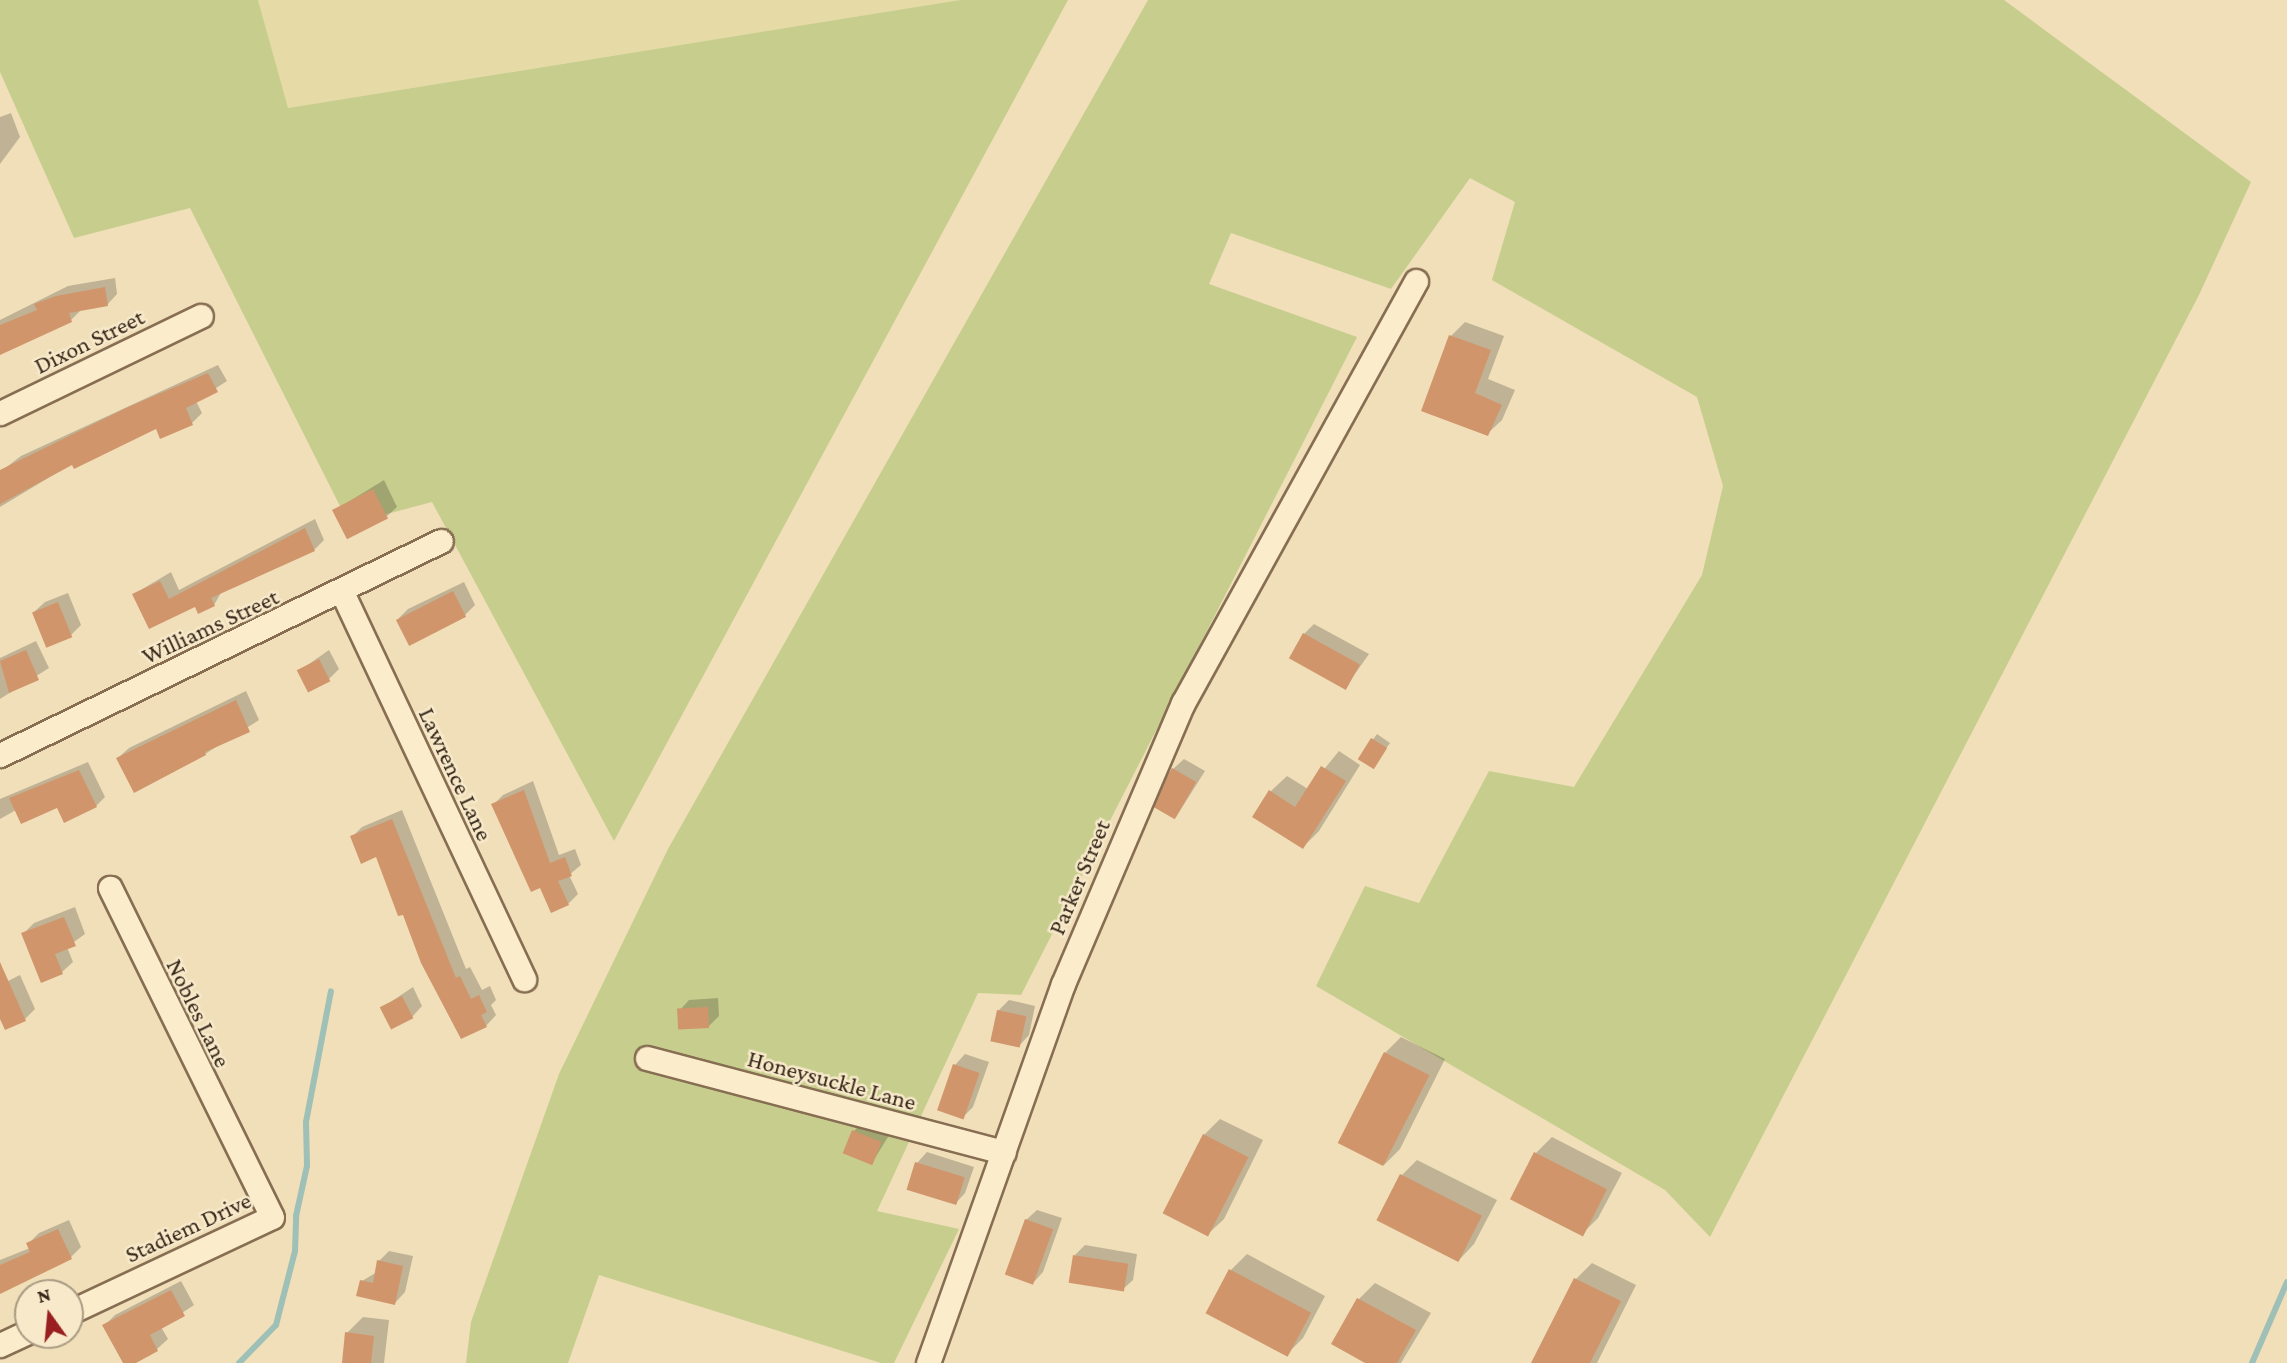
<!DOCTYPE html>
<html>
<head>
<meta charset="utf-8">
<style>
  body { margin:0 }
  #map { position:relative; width:2287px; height:1363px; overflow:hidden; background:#f0dfb9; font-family:"Crimson Pro",serif }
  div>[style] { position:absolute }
  .farmland>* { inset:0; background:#e6dba6 }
  .green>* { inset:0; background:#c7ce8d }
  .shadow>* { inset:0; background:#0003 }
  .stream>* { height:6px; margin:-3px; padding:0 3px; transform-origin:3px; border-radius:3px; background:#9ec0b6 }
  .building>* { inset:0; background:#d1956c; transform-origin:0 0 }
  .roads { filter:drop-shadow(2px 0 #876e53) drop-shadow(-2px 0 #876e53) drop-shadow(0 2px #876e53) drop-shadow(0 -2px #876e53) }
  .minor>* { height:23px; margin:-11.5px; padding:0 11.5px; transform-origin:11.5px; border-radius:11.5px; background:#fbedcc }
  span { translate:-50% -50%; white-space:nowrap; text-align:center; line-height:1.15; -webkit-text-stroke:5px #f7e9c9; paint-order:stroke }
  .street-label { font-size:24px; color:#352619 }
  .north { position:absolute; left:14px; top:1279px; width:70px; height:70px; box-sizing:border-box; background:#f7e9c9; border:2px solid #a99b83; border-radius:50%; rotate:345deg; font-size:19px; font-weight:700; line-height:28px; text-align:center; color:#352619 }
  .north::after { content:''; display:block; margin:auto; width:24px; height:32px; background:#9a1f21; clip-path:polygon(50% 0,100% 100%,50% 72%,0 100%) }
</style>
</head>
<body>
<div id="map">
  <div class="farmland">
    <div style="clip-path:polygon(258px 0,960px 0,287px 108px)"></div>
  </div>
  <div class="green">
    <div style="clip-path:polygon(0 0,258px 0,288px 108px,960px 0,1068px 0,614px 841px,432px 502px,349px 524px,190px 208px,74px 238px,0 72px)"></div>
    <div style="clip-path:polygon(1148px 0,2004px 0,2251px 182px,2199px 295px,1710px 1237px,1665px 1190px,1316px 986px,1365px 886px,1419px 903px,1489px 771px,1574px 787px,1702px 575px,1723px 486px,1697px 397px,1492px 280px,1515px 202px,1470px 178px,1391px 289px,1231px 233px,1209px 284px,1357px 337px,1021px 995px,978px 993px,877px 1211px,959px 1229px,894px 1363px,881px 1363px,599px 1275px,568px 1363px,466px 1363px,471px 1322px,559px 1074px,668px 849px)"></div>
  </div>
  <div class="shadow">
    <div style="clip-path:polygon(11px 113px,20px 137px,0 164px,0 117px)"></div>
    <div style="clip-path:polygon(115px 278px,117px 294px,107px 305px,81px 310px,71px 320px,0 354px,0 320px,68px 286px)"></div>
    <div style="clip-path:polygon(1465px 322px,1504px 336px,1488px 379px,1515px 390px,1502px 420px,1487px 434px,1451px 336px)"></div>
    <div style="clip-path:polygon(218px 365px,227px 381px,196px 401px,202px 413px,192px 423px,157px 427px,73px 463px,0 507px,0 472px,21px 456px)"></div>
    <div style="clip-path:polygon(384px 480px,397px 507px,386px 517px,335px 510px)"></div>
    <div style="clip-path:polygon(315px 519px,324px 540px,314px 550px,222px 591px,214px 605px,134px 594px,171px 572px,179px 590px)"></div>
    <div style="clip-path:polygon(464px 582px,475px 605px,465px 615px,398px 619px,408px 609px)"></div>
    <div style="clip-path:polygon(68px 593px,81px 625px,71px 635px,34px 612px,45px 602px)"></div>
    <div style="clip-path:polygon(1314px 624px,1369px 654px,1345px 688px,1304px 634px)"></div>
    <div style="clip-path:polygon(36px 641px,49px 668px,0 699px,0 658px)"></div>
    <div style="clip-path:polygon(329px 650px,339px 669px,329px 679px,299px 671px)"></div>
    <div style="clip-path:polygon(246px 691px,259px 720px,205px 754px,118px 758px,129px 748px)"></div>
    <div style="clip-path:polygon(1377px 734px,1390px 743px,1376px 763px,1359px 759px)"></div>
    <div style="clip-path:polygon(1339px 751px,1360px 765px,1319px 831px,1303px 847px,1255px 817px,1272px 790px,1302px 813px,1272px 790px,1287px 776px,1308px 789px)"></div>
    <div style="clip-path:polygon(1184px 759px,1205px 771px,1176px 817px,1173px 769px)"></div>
    <div style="clip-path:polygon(88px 762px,105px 797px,96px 806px,16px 810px,0 819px,0 799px)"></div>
    <div style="clip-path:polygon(533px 781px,559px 855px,575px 849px,581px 865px,569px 875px,578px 894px,568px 904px,493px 805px,503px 795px)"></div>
    <div style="clip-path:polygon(402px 810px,466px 969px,470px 967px,482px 990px,490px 986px,496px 1000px,491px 1005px,496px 1015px,486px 1026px,404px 912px,377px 855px,352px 837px,362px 827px)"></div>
    <div style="clip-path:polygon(75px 907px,85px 934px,67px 947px,73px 962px,62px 972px,23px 934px,34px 923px)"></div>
    <div style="clip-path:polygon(20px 975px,35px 1009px,25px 1019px,0 1015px,0 985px)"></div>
    <div style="clip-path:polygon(413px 987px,422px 1006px,412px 1017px,383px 1007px)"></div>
    <div style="clip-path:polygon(718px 998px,719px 1016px,709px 1026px,679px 1011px,689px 1000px)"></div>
    <div style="clip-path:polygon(1009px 1000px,1035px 1006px,1029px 1035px,1019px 1046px,998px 1011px)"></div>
    <div style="clip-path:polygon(1401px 1037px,1445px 1059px,1400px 1149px,1384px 1165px,1385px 1053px)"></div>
    <div style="clip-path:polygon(965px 1054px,989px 1062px,973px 1107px,963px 1117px,955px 1065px)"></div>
    <div style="clip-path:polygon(1220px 1119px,1263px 1140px,1224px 1219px,1208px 1234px,1204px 1135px)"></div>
    <div style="clip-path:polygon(864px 1121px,891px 1132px,872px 1163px,854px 1131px)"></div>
    <div style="clip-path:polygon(1552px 1137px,1622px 1173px,1598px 1218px,1582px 1234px,1512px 1199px,1536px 1153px)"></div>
    <div style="clip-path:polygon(927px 1152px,974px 1167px,965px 1193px,955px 1204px,908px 1189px,917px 1163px)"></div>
    <div style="clip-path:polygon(1417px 1160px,1497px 1200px,1474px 1244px,1459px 1260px,1402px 1175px)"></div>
    <div style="clip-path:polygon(1037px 1210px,1062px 1218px,1043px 1272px,1033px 1283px,1026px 1220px)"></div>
    <div style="clip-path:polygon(69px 1220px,81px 1247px,71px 1257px,0 1290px,0 1260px,30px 1248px,28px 1244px,39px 1233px)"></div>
    <div style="clip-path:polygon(1085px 1245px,1137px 1254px,1133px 1280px,1122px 1290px,1075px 1255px)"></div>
    <div style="clip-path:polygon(389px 1251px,413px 1256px,405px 1292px,395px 1303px,362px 1281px,377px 1272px,379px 1261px)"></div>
    <div style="clip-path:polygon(1247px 1254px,1325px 1296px,1303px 1338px,1287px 1354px,1231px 1270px)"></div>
    <div style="clip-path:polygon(1592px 1263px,1636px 1285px,1597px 1363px,1544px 1363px,1536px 1359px,1576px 1279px)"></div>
    <div style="clip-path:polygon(181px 1281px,194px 1305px,161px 1327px,168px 1339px,157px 1349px,125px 1363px,105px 1325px,115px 1315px)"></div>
    <div style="clip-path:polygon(1375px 1283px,1431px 1313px,1401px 1363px,1369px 1363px,1334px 1344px,1359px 1299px)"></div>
    <div style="clip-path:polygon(363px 1317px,389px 1320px,384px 1363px,343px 1363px,347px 1333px)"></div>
  </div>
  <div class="stream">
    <div style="left:239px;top:1363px;width:53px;rotate:-45.8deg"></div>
    <div style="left:276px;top:1325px;width:76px;rotate:-75.6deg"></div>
    <div style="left:295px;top:1251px;width:35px;rotate:-88deg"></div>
    <div style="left:296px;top:1216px;width:51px;rotate:-77.6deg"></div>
    <div style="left:307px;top:1166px;width:44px;rotate:-91.3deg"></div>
    <div style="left:306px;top:1122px;width:133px;rotate:-79.2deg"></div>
    <div style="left:2252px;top:1363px;width:88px;rotate:-66.6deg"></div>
  </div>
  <div class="building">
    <div style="clip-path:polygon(105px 287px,108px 306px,69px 313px,72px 322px,0 355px,0 325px,37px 310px,34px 304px,56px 296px)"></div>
    <div style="clip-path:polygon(1449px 335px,1491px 350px,1475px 393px,1502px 405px,1488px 436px,1421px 411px)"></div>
    <div style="clip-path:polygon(208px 373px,218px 392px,186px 408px,193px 425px,160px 439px,156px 429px,74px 469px,72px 465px,0 504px,0 470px,128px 407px)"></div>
    <div style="left:373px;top:489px;width:33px;height:46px;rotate:63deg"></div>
    <div style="clip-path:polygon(305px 528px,315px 551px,211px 598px,215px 606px,198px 614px,195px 607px,149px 629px,132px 594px,160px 581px,169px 599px)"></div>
    <div style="left:453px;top:591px;width:29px;height:64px;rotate:63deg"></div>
    <div style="left:58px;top:602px;width:38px;height:28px;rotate:68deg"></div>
    <div style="left:1303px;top:633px;width:65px;height:29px;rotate:29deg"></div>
    <div style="clip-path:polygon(26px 650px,39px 680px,9px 693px,0 661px)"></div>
    <div style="left:319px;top:659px;width:25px;height:25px;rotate:63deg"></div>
    <div style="clip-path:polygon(236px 700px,250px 732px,205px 752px,206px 755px,134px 793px,116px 758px)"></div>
    <div style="left:1371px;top:738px;width:19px;height:25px;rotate:32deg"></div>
    <div style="clip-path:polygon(1321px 766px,1346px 781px,1303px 849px,1252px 817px,1269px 790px,1295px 807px)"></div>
    <div style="left:1172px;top:768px;width:28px;height:43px;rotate:30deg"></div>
    <div style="clip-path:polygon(79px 770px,97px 807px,64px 823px,57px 808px,21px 824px,9px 798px)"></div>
    <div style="clip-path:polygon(524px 790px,550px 863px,565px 857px,572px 876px,558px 881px,569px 905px,551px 913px,540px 888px,531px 892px,491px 804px)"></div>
    <div style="clip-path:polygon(392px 819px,456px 978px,460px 976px,471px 999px,479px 995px,487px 1012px,481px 1015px,487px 1027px,461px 1039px,421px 963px,403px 915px,398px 916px,376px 857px,361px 864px,350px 836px)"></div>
    <div style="clip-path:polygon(64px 917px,76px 946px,55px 954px,63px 974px,41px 983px,21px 933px)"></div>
    <div style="clip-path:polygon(0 962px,26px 1021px,5px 1030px,0 1019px)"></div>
    <div style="left:402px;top:996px;width:25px;height:25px;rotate:63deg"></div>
    <div style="left:708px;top:1007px;width:21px;height:31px;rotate:87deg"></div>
    <div style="left:997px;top:1010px;width:30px;height:32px;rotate:12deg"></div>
    <div style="left:1384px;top:1052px;width:51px;height:102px;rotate:27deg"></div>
    <div style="left:953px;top:1064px;width:28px;height:49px;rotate:19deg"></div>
    <div style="left:852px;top:1130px;width:32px;height:25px;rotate:22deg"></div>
    <div style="left:1203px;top:1134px;width:51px;height:89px;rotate:27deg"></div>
    <div style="left:1534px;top:1152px;width:82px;height:53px;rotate:27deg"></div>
    <div style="left:915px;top:1162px;width:52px;height:29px;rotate:17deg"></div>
    <div style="left:1400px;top:1174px;width:92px;height:52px;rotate:27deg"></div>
    <div style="left:1025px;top:1219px;width:30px;height:59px;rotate:20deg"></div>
    <div style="clip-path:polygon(58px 1229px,72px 1259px,0 1294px,0 1265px,30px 1252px,26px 1243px)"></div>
    <div style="left:1073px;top:1255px;width:56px;height:28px;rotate:9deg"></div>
    <div style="clip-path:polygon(377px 1260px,403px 1266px,395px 1305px,356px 1296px,360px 1280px,373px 1283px)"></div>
    <div style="left:1229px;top:1269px;width:93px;height:50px;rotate:28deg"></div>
    <div style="clip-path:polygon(1574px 1278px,1621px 1301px,1590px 1363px,1531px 1363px)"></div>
    <div style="clip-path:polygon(171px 1290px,185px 1316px,150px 1335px,158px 1351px,136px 1363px,123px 1363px,102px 1325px)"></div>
    <div style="clip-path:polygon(1357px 1298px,1416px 1330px,1397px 1363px,1365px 1363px,1331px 1344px)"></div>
    <div style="clip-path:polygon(345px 1332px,374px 1336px,371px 1363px,342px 1363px)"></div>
  </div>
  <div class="roads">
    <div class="minor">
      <div style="left:0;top:413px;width:223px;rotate:-25.8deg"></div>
      <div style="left:342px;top:592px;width:428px;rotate:64.8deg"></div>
      <div style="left:0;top:755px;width:490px;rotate:-25.9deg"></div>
      <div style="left:647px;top:1058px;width:369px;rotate:14.8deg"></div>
      <div style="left:70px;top:1312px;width:223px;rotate:-25.2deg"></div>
      <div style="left:272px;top:1217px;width:367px;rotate:-116.2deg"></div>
      <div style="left:0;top:1345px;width:31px;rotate:-25deg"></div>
      <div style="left:928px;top:1363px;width:402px;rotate:-70.4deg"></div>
      <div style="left:1063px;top:984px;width:306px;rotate:-66.9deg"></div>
      <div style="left:1183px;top:703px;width:482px;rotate:-61.1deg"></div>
    </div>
  </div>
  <div class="street-label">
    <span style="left:89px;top:341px;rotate:-26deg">Dixon Street</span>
    <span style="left:210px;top:626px;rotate:-25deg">Williams Street</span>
    <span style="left:456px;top:774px;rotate:65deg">Lawrence Lane</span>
    <span style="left:1079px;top:877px;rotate:-67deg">Parker Street</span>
    <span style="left:199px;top:1013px;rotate:64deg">Nobles Lane</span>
    <span style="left:832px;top:1080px;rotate:15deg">Honeysuckle Lane</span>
    <span style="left:188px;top:1227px;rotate:-25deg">Stadiem Drive</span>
  </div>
  <div class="north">N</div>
</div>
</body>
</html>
